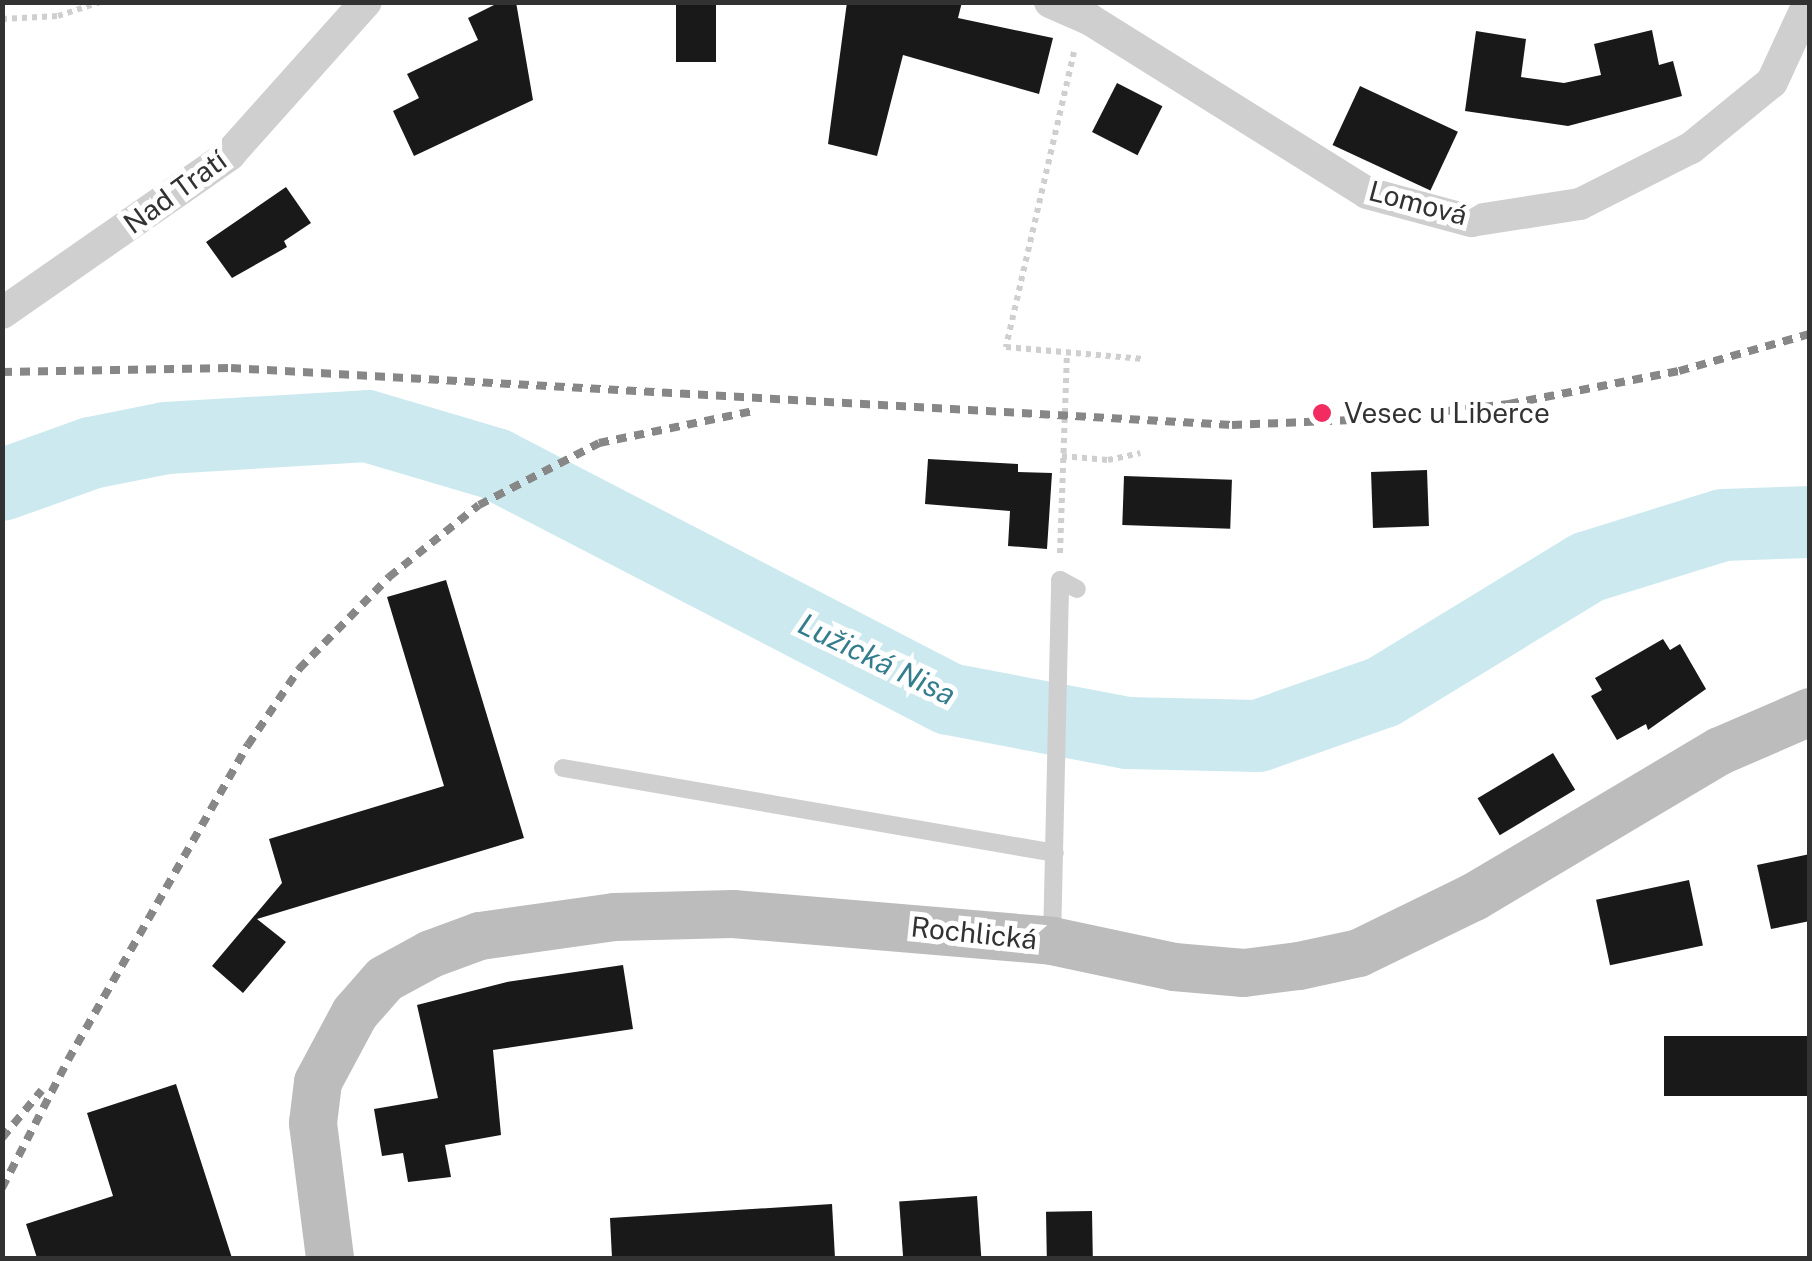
<!DOCTYPE html>
<html>
<head>
<meta charset="utf-8">
<style>
  body { margin:0 }
  #map { position:relative; width:1812px; height:1261px; overflow:hidden; background:#fff; font-family:"Public Sans",sans-serif }
  div>[style] { position:absolute }
  .river>* { height:72px; margin:-36px; padding:0 36px; transform-origin:36px; border-radius:36px; background:#cce9f0 }
  .building>* { inset:0; background:#191919; transform-origin:0 0 }
  .path>* { height:6px; margin-top:-3px; transform-origin:0; background:repeating-linear-gradient(90deg,#cfcfcf 0 5px,transparent 0 10px) }
  .lane>* { height:18px; margin:-9px; padding:0 9px; transform-origin:9px; border-radius:9px; background:#cfcfcf }
  .street>* { height:32px; margin:-16px; padding:0 16px; transform-origin:16px; border-radius:16px; background:#cfcfcf }
  .secondary>* { height:48px; margin:-24px; padding:0 24px; transform-origin:24px; border-radius:24px; background:#bcbcbc }
  .rail>* { height:8px; margin-top:-4px; transform-origin:0; background:repeating-linear-gradient(90deg,#878787 0 10px,transparent 0 18px) }
  .dots>* { width:28px; height:28px; translate:-50% -50%; box-sizing:border-box; border:5px solid #fff; border-radius:50% }
  span { translate:-50% -50%; white-space:nowrap; text-align:center; line-height:1.15; -webkit-text-stroke:10px #fff; paint-order:stroke }
  .street-label { font-size:28px; color:#323232 }
  .poi-label { font-size:28px; color:#323232 }
  .left { translate:0 -50%; text-align:left }
  .water-label { font-size:30px; color:#347d8e; font-style:italic }
  .frame { position:absolute; inset:0; border:5px solid #323232; pointer-events:none }
</style>
</head>
<body>
<div id="map">
  <div class="river">
    <div style="left:2px;top:485px;width:95px;rotate:-19.8deg"></div>
    <div style="left:91px;top:453px;width:76px;rotate:-11.3deg"></div>
    <div style="left:166px;top:438px;width:201px;rotate:-3.4deg"></div>
    <div style="left:367px;top:426px;width:134px;rotate:16.5deg"></div>
    <div style="left:495px;top:464px;width:511px;rotate:27.37deg"></div>
    <div style="left:949px;top:699px;width:181px;rotate:10.8deg"></div>
    <div style="left:1127px;top:733px;width:131px;rotate:1.3deg"></div>
    <div style="left:1258px;top:736px;width:133px;rotate:-19.4deg"></div>
    <div style="left:1383px;top:692px;width:240px;rotate:-31.4deg"></div>
    <div style="left:1588px;top:567px;width:141px;rotate:-17.3deg"></div>
    <div style="left:1723px;top:525px;width:87px;rotate:-2deg"></div>
  </div>
  <div class="building">
    <div style="clip-path:polygon(500px 2px,516px 2px,533px 100px,414px 156px,393px 111px,419px 98px,407px 74px,478px 40px,468px 18px)"></div>
    <div style="left:676px;top:2px;width:40px;height:60px"></div>
    <div style="clip-path:polygon(847px 2px,962px 2px,958px 18px,1053px 38px,1039px 94px,903px 55px,877px 156px,828px 144px)"></div>
    <div style="clip-path:polygon(1652px 30px,1659px 65px,1673px 61px,1682px 96px,1568px 126px,1465px 111px,1476px 31px,1526px 39px,1521px 77px,1564px 83px,1601px 75px,1594px 44px)"></div>
    <div style="left:1117px;top:83px;width:51px;height:55px;rotate:27deg"></div>
    <div style="left:1360px;top:86px;width:108px;height:65px;rotate:25deg"></div>
    <div style="clip-path:polygon(286px 187px,311px 223px,284px 241px,287px 247px,232px 278px,206px 242px)"></div>
    <div style="clip-path:polygon(928px 459px,1018px 464px,1018px 472px,1052px 473px,1047px 549px,1008px 546px,1010px 511px,925px 504px)"></div>
    <div style="left:1427px;top:470px;width:56px;height:56px;rotate:88deg"></div>
    <div style="left:1124px;top:476px;width:108px;height:49px;rotate:2deg"></div>
    <div style="clip-path:polygon(446px 580px,524px 838px,257px 919px,286px 942px,243px 993px,212px 966px,282px 883px,269px 839px,444px 786px,387px 597px)"></div>
    <div style="clip-path:polygon(1663px 639px,1670px 650px,1680px 644px,1706px 689px,1648px 730px,1646px 724px,1617px 740px,1591px 696px,1602px 690px,1595px 678px)"></div>
    <div style="left:1553px;top:753px;width:43px;height:88px;rotate:59deg"></div>
    <div style="clip-path:polygon(1810px 854px,1810px 921px,1771px 929px,1757px 865px)"></div>
    <div style="left:1689px;top:880px;width:67px;height:95px;rotate:78deg"></div>
    <div style="clip-path:polygon(623px 965px,633px 1029px,493px 1050px,501px 1135px,445px 1145px,451px 1177px,408px 1182px,403px 1153px,382px 1156px,374px 1109px,438px 1098px,417px 1005px,507px 982px)"></div>
    <div style="left:1810px;top:1036px;width:60px;height:146px;rotate:90deg"></div>
    <div style="clip-path:polygon(176px 1084px,232px 1258px,37px 1258px,26px 1224px,113px 1196px,87px 1113px)"></div>
    <div style="left:977px;top:1196px;width:62px;height:78px;rotate:86deg"></div>
    <div style="clip-path:polygon(832px 1204px,835px 1258px,612px 1258px,610px 1218px)"></div>
    <div style="left:1092px;top:1211px;width:45px;height:46px;rotate:89deg"></div>
  </div>
  <div class="path">
    <div style="left:2px;top:19px;width:56px;rotate:-3.1deg"></div>
    <div style="left:58px;top:16px;width:44px;rotate:-18.4deg"></div>
    <div style="left:1074px;top:52px;width:303px;rotate:103deg"></div>
    <div style="left:1006px;top:347px;width:138px;rotate:5deg"></div>
    <div style="left:1062px;top:456px;width:46px;rotate:5deg"></div>
    <div style="left:1108px;top:460px;width:33px;rotate:-12deg"></div>
    <div style="left:1060px;top:553px;width:198px;rotate:-88deg"></div>
  </div>
  <div class="lane">
    <div style="left:563px;top:768px;width:499px;rotate:9.8deg"></div>
    <div style="left:1052px;top:941px;width:361px;rotate:-88.7deg"></div>
    <div style="left:1060px;top:580px;width:19px;rotate:28deg"></div>
  </div>
  <div class="street">
    <div style="left:1050px;top:2px;width:43px;rotate:23.6deg"></div>
    <div style="left:1089px;top:19px;width:328px;rotate:32deg"></div>
    <div style="left:1367px;top:193px;width:108px;rotate:15.1deg"></div>
    <div style="left:1471px;top:221px;width:110px;rotate:-8.9deg"></div>
    <div style="left:1580px;top:204px;width:124px;rotate:-26.8deg"></div>
    <div style="left:1691px;top:148px;width:104px;rotate:-39.2deg"></div>
    <div style="left:1772px;top:82px;width:88px;rotate:-65.2deg"></div>
    <div style="left:2px;top:313px;width:277px;rotate:-34.8deg"></div>
    <div style="left:229px;top:155px;width:205px;rotate:-48.2deg"></div>
  </div>
  <div class="secondary">
    <div style="left:330px;top:1258px;width:136px;rotate:-97.2deg"></div>
    <div style="left:313px;top:1123px;width:41px;rotate:-83deg"></div>
    <div style="left:318px;top:1082px;width:78px;rotate:-61.8deg"></div>
    <div style="left:355px;top:1013px;width:45px;rotate:-48.6deg"></div>
    <div style="left:385px;top:979px;width:52px;rotate:-28.5deg"></div>
    <div style="left:431px;top:954px;width:52px;rotate:-20.2deg"></div>
    <div style="left:480px;top:936px;width:136px;rotate:-8deg"></div>
    <div style="left:615px;top:917px;width:118px;rotate:-1.5deg"></div>
    <div style="left:733px;top:914px;width:320px;rotate:4.8deg"></div>
    <div style="left:1052px;top:941px;width:125px;rotate:12deg"></div>
    <div style="left:1174px;top:967px;width:70px;rotate:4.9deg"></div>
    <div style="left:1244px;top:973px;width:55px;rotate:-7.3deg"></div>
    <div style="left:1299px;top:966px;width:61px;rotate:-12.2deg"></div>
    <div style="left:1359px;top:953px;width:128px;rotate:-26deg"></div>
    <div style="left:1474px;top:897px;width:286px;rotate:-30.7deg"></div>
    <div style="left:1720px;top:751px;width:98px;rotate:-23.4deg"></div>
  </div>
  <div class="rail">
    <div style="left:2px;top:372px;width:229px;rotate:-1deg"></div>
    <div style="left:231px;top:368px;width:1003px;rotate:3.26deg"></div>
    <div style="left:1232px;top:425px;width:144px;rotate:-2.4deg"></div>
    <div style="left:1376px;top:419px;width:134px;rotate:-6.4deg"></div>
    <div style="left:1509px;top:404px;width:173px;rotate:-11deg"></div>
    <div style="left:1679px;top:371px;width:136px;rotate:-15.8deg"></div>
    <div style="left:2px;top:1138px;width:62px;rotate:-50.2deg"></div>
    <div style="left:2px;top:1188px;width:144px;rotate:-62.7deg"></div>
    <div style="left:68px;top:1060px;width:363px;rotate:-60.3deg"></div>
    <div style="left:248px;top:745px;width:92px;rotate:-56.1deg"></div>
    <div style="left:299px;top:669px;width:129px;rotate:-45.6deg"></div>
    <div style="left:389px;top:577px;width:115px;rotate:-38.7deg"></div>
    <div style="left:479px;top:505px;width:135px;rotate:-27.3deg"></div>
    <div style="left:599px;top:443px;width:157px;rotate:-11.7deg"></div>
  </div>
  <div class="dots">
    <div style="left:1322px;top:413px;background:#f22b61"></div>
  </div>
  <div class="street-label">
    <span style="left:175px;top:192px;rotate:-36deg">Nad Tratí</span>
    <span style="left:1418px;top:203px;rotate:15deg">Lomová</span>
    <span style="left:974px;top:933px;rotate:6deg">Rochlická</span>
  </div>
  <div class="poi-label">
    <span class="left" style="left:1344px;top:413px">Vesec u Liberce</span>
  </div>
  <div class="water-label">
    <span style="left:877px;top:659px;rotate:26deg">Lužická Nisa</span>
  </div>
  <div class="frame"></div>
</div>
</body>
</html>
